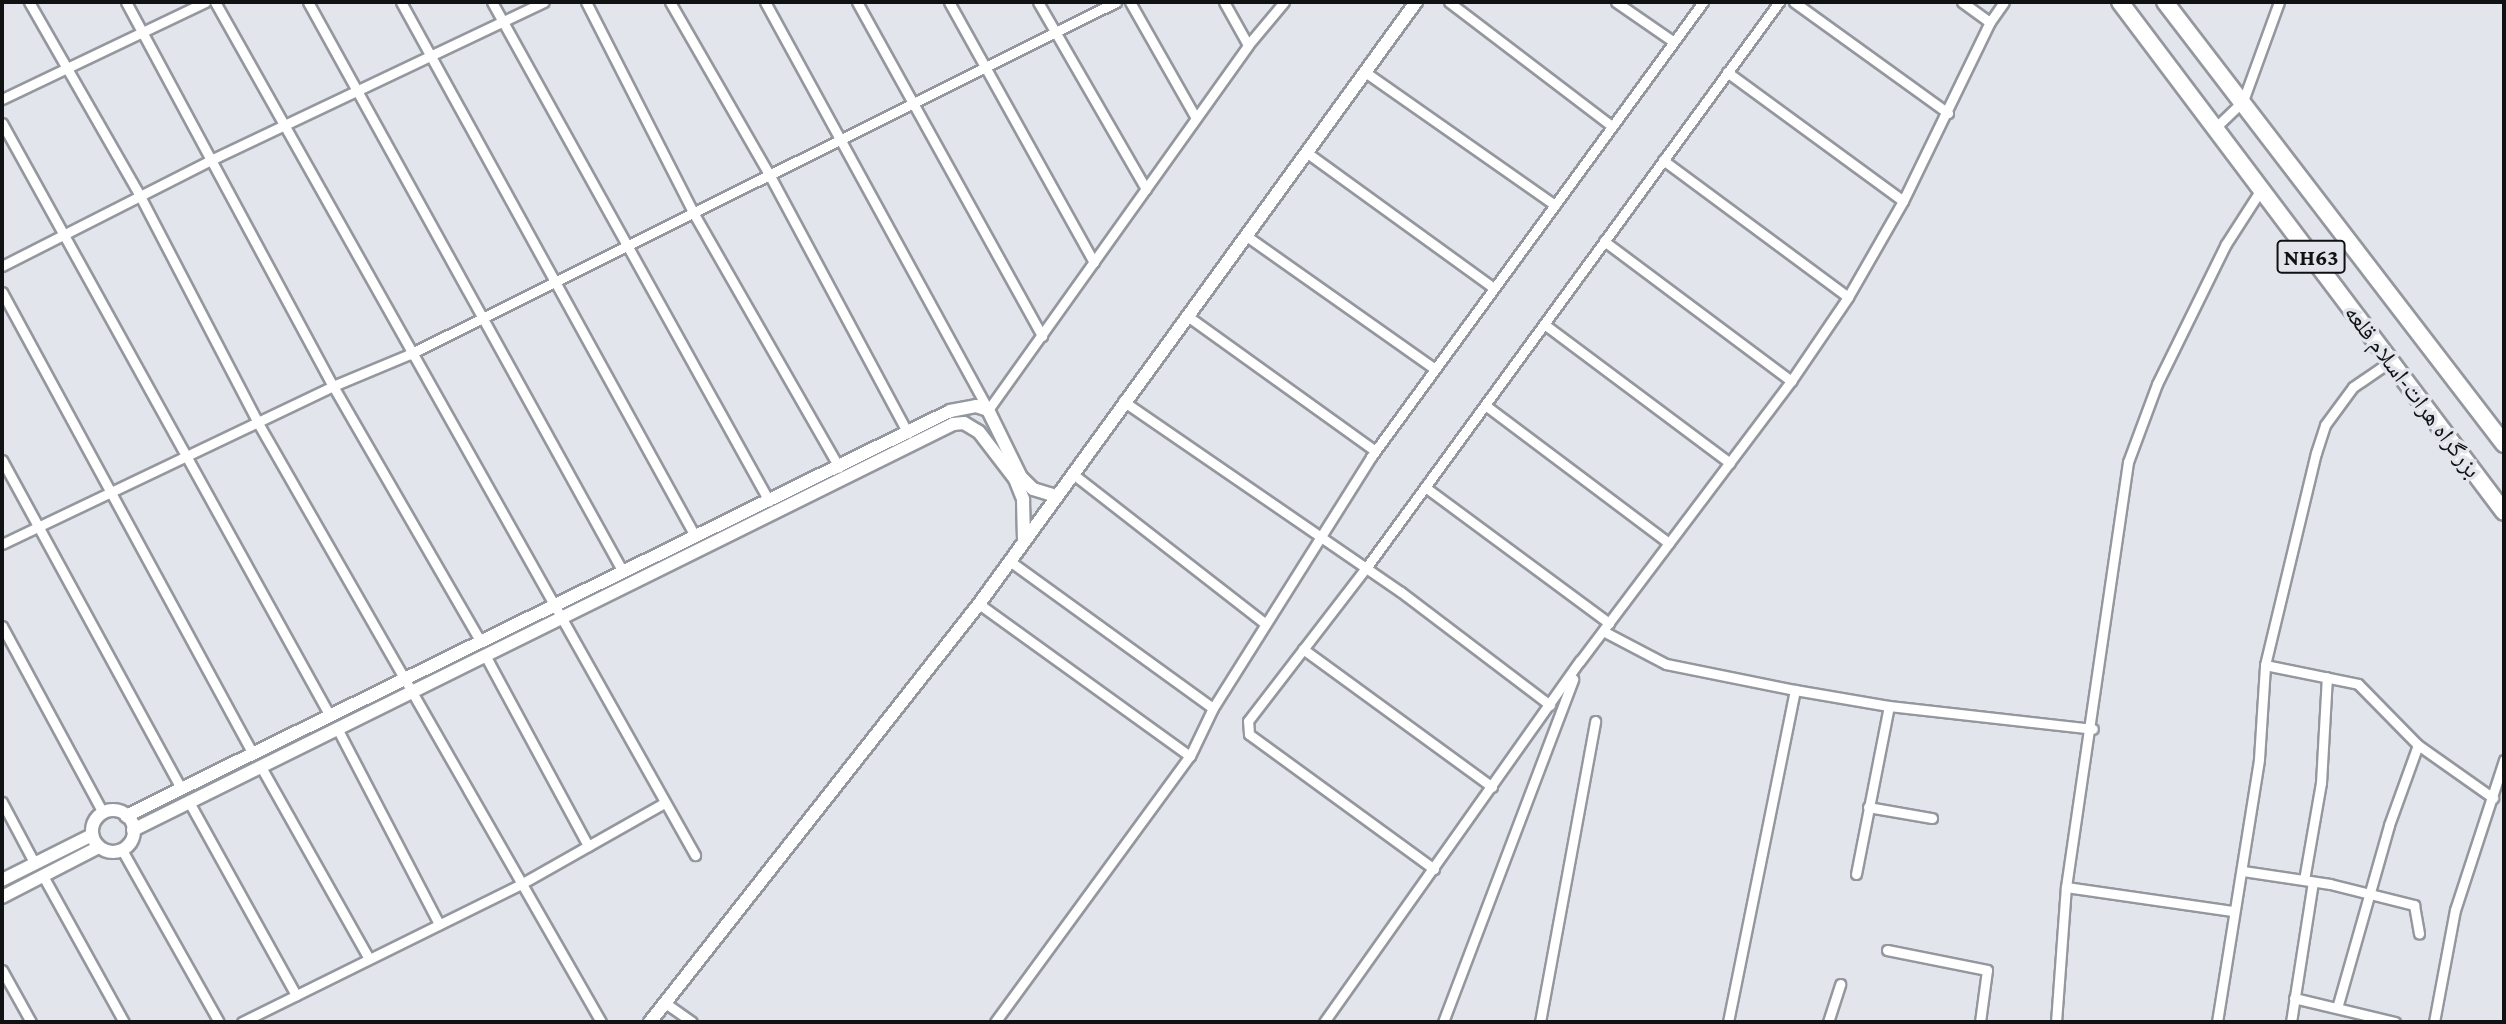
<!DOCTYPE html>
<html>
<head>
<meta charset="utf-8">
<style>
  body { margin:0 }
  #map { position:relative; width:2506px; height:1024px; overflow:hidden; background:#e2e6ec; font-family:"Crimson Pro","Noto Naskh Arabic",serif }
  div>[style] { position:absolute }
  .roads { filter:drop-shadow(2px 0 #94989e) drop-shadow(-2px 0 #94989e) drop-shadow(0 2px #94989e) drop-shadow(0 -2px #94989e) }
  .street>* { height:9px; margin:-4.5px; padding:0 4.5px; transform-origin:4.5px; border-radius:4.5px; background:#fff }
  .secondary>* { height:12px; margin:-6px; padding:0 6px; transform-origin:6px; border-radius:6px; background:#fff }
  .secondary>.ring { margin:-6px; padding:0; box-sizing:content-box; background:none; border:12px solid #fff; border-radius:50% }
  .highway>* { height:16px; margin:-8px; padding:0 8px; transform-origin:8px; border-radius:8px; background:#fff }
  span { translate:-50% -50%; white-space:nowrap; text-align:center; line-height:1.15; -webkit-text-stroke:7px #e2e6ec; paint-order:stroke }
  .shield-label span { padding:2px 5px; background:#e2e6ec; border:2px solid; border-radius:5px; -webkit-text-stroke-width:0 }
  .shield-label { font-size:23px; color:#101113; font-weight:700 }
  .street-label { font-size:24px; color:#101113 }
  .frame { position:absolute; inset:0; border:4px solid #101113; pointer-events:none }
</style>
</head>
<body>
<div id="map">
  <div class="roads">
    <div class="street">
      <div style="left:29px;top:2px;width:224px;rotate:60.2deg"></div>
      <div style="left:140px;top:196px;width:256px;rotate:62.5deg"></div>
      <div style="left:258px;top:423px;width:690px;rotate:60.2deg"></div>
      <div style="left:126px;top:2px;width:436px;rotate:61.7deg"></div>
      <div style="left:333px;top:386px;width:296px;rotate:60deg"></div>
      <div style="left:215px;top:2px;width:979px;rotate:60.63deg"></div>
      <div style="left:308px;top:2px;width:649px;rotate:61.07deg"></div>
      <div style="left:401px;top:2px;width:610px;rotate:61.16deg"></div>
      <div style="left:492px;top:2px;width:571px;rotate:60.96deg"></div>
      <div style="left:586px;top:2px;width:238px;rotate:63deg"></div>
      <div style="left:694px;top:214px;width:292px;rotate:60.2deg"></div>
      <div style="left:670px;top:2px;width:201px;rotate:60.1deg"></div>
      <div style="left:770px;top:176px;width:292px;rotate:61.8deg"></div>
      <div style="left:765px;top:2px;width:465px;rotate:61.3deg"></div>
      <div style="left:988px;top:410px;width:448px;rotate:-54.5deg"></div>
      <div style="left:1248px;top:45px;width:56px;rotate:-50.1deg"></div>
      <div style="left:857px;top:2px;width:382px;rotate:61deg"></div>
      <div style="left:949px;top:2px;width:298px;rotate:60.9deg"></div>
      <div style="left:1038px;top:2px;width:216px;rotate:60deg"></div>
      <div style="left:1130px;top:2px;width:133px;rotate:60.4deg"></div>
      <div style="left:1224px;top:2px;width:49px;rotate:60.8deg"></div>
      <div style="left:1449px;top:2px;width:205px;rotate:37.3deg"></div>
      <div style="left:1616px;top:2px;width:70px;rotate:34.6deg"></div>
      <div style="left:1794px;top:2px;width:190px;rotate:35.8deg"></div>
      <div style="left:1962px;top:2px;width:34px;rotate:36deg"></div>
      <div style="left:1365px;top:72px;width:232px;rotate:35deg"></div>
      <div style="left:1727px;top:72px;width:218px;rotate:36.2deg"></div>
      <div style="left:2px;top:99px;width:225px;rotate:-25.5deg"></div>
      <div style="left:2px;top:123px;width:678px;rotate:61.05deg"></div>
      <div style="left:2214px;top:129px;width:40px;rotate:-44deg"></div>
      <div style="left:2243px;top:101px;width:105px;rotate:-70deg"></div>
      <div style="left:1306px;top:152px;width:232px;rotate:35.9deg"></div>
      <div style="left:1663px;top:160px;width:230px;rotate:36.5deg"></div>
      <div style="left:1245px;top:235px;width:232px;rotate:35.2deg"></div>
      <div style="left:1604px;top:241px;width:234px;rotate:36.8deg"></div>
      <div style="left:2px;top:266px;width:237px;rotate:-26.9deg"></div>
      <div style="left:213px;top:159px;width:366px;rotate:-25.4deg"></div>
      <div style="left:2px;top:292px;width:526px;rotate:61.49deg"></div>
      <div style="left:1186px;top:315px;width:233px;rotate:35.7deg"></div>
      <div style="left:1544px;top:324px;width:232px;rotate:36.8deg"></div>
      <div style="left:1123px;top:401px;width:337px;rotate:34.5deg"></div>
      <div style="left:1401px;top:592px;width:187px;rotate:37.2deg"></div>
      <div style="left:1485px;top:405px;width:230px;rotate:36.9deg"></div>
      <div style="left:2px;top:460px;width:374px;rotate:61.4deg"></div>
      <div style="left:1073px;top:474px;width:244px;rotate:37.9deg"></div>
      <div style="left:1425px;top:487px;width:229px;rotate:36.5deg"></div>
      <div style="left:2px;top:544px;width:367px;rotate:-25.5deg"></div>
      <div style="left:333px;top:386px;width:83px;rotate:-22.6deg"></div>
      <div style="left:410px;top:354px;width:789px;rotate:-26.5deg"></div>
      <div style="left:1011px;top:562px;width:249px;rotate:35.9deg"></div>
      <div style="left:979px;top:604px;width:260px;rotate:35.8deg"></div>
      <div style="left:2px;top:626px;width:213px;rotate:61.6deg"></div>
      <div style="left:1603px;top:631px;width:71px;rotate:27.6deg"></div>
      <div style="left:1666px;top:664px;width:132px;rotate:11.4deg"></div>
      <div style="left:1795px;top:690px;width:95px;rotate:9.7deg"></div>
      <div style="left:1889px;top:706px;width:205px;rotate:6.4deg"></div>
      <div style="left:1303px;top:649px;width:234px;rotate:36.1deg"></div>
      <div style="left:486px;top:657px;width:215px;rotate:61.6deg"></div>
      <div style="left:2265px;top:665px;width:95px;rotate:11.5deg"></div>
      <div style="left:2358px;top:684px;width:86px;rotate:45.5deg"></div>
      <div style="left:2418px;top:745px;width:92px;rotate:35.2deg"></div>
      <div style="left:338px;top:730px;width:219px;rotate:62.5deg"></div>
      <div style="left:261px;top:767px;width:220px;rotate:60.6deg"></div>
      <div style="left:2px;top:802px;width:70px;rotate:62deg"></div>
      <div style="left:189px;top:802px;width:221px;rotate:61deg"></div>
      <div style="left:1868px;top:807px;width:65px;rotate:9.8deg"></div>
      <div style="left:122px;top:850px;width:197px;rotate:60.6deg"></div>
      <div style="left:1434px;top:869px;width:229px;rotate:-143.9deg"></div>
      <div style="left:1249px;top:734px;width:13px;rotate:-94deg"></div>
      <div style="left:1248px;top:721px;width:193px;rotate:-52.4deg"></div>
      <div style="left:1366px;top:568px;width:701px;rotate:-53.88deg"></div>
      <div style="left:2243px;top:871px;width:88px;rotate:8.5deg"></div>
      <div style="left:2330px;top:884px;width:87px;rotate:14deg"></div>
      <div style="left:2414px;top:905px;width:29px;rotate:80deg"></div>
      <div style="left:1856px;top:874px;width:171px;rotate:-78.9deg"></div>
      <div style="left:43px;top:876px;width:167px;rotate:61deg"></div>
      <div style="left:2304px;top:880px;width:98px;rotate:-80.1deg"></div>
      <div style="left:2321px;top:783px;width:106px;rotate:-86.8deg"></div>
      <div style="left:2066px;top:887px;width:168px;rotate:8.2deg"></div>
      <div style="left:1887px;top:950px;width:102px;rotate:11.3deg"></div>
      <div style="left:1987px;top:970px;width:52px;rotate:97.7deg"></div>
      <div style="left:2px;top:970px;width:60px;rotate:60.9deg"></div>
      <div style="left:2294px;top:998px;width:104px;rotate:13.4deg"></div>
      <div style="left:668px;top:1005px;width:29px;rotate:35deg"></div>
      <div style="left:2337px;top:1008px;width:190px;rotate:-74.1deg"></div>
      <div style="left:2389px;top:825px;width:85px;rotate:-70.1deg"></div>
      <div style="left:242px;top:1022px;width:311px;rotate:-26.3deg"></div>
      <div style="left:521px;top:884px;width:164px;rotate:-29.5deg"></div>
      <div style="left:995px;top:1022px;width:330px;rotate:-53.8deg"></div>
      <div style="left:1190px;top:756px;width:53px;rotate:-64.4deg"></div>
      <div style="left:1213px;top:708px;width:297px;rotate:-57.8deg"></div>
      <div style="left:1371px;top:457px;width:563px;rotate:-53.88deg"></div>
      <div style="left:1324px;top:1022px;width:443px;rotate:-54.7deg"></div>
      <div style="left:1580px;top:661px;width:351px;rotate:-53deg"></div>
      <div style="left:1791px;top:381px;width:102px;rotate:-55.8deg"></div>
      <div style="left:1848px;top:297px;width:111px;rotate:-60.2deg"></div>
      <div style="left:1903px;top:201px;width:199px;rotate:-64.1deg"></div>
      <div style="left:1990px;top:22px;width:24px;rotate:-55deg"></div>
      <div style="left:1443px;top:1022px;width:367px;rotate:-69.2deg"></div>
      <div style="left:1540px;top:1022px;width:306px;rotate:-79.6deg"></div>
      <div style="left:1728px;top:1022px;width:339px;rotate:-78.6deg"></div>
      <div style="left:1828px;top:1022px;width:40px;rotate:-72deg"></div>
      <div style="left:2056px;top:1022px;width:135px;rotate:-85.8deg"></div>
      <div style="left:2066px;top:887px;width:429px;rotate:-81.7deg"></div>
      <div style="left:2128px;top:462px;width:83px;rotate:-69.6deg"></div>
      <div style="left:2157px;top:384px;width:156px;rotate:-63.8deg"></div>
      <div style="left:2226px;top:244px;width:63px;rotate:-57.3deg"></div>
      <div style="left:2217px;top:1022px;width:266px;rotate:-80.9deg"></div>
      <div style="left:2259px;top:759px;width:94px;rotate:-86.3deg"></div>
      <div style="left:2265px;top:665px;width:218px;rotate:-76.5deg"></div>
      <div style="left:2316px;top:453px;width:29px;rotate:-72deg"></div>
      <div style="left:2325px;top:425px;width:47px;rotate:-53.6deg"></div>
      <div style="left:2353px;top:387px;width:46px;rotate:-34.4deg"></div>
      <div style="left:2291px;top:1022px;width:142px;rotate:-81.1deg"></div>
      <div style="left:2434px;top:1022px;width:114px;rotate:-79.4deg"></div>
      <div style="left:2455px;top:910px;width:158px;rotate:-71.9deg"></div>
    </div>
    <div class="secondary">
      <div class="ring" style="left:92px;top:810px;width:30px;height:30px"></div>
      <div style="left:126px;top:816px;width:918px;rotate:-26.17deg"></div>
      <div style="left:950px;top:411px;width:26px;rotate:-11deg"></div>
      <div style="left:976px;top:406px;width:13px;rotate:18deg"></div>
      <div style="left:988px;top:410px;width:75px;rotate:63.8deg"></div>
      <div style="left:1021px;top:477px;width:17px;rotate:45deg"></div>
      <div style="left:1033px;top:489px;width:24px;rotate:17deg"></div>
      <div style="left:133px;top:830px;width:915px;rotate:-26.34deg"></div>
      <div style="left:953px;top:424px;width:11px;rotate:-5deg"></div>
      <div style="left:964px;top:423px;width:17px;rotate:31deg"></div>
      <div style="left:979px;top:432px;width:59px;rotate:52.5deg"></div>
      <div style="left:1015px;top:479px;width:22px;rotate:68deg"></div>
      <div style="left:1023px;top:499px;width:42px;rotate:88.6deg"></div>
      <div style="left:2px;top:880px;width:101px;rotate:-26.6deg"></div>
      <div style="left:2px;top:897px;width:109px;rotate:-27.3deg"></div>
      <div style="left:650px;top:1022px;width:532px;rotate:-51.79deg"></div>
      <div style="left:979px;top:604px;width:744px;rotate:-54.02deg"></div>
    </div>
    <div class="highway">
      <div style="left:2120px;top:2px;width:638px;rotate:53.02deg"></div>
      <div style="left:2165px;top:2px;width:557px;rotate:52.51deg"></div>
    </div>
  </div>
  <div class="shield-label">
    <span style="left:2311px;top:257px">NH63</span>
  </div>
  <div class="street-label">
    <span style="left:2413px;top:391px;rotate:53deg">بزرگراه هرات-اسلام قلعه</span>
  </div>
  <div class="frame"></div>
</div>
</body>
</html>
